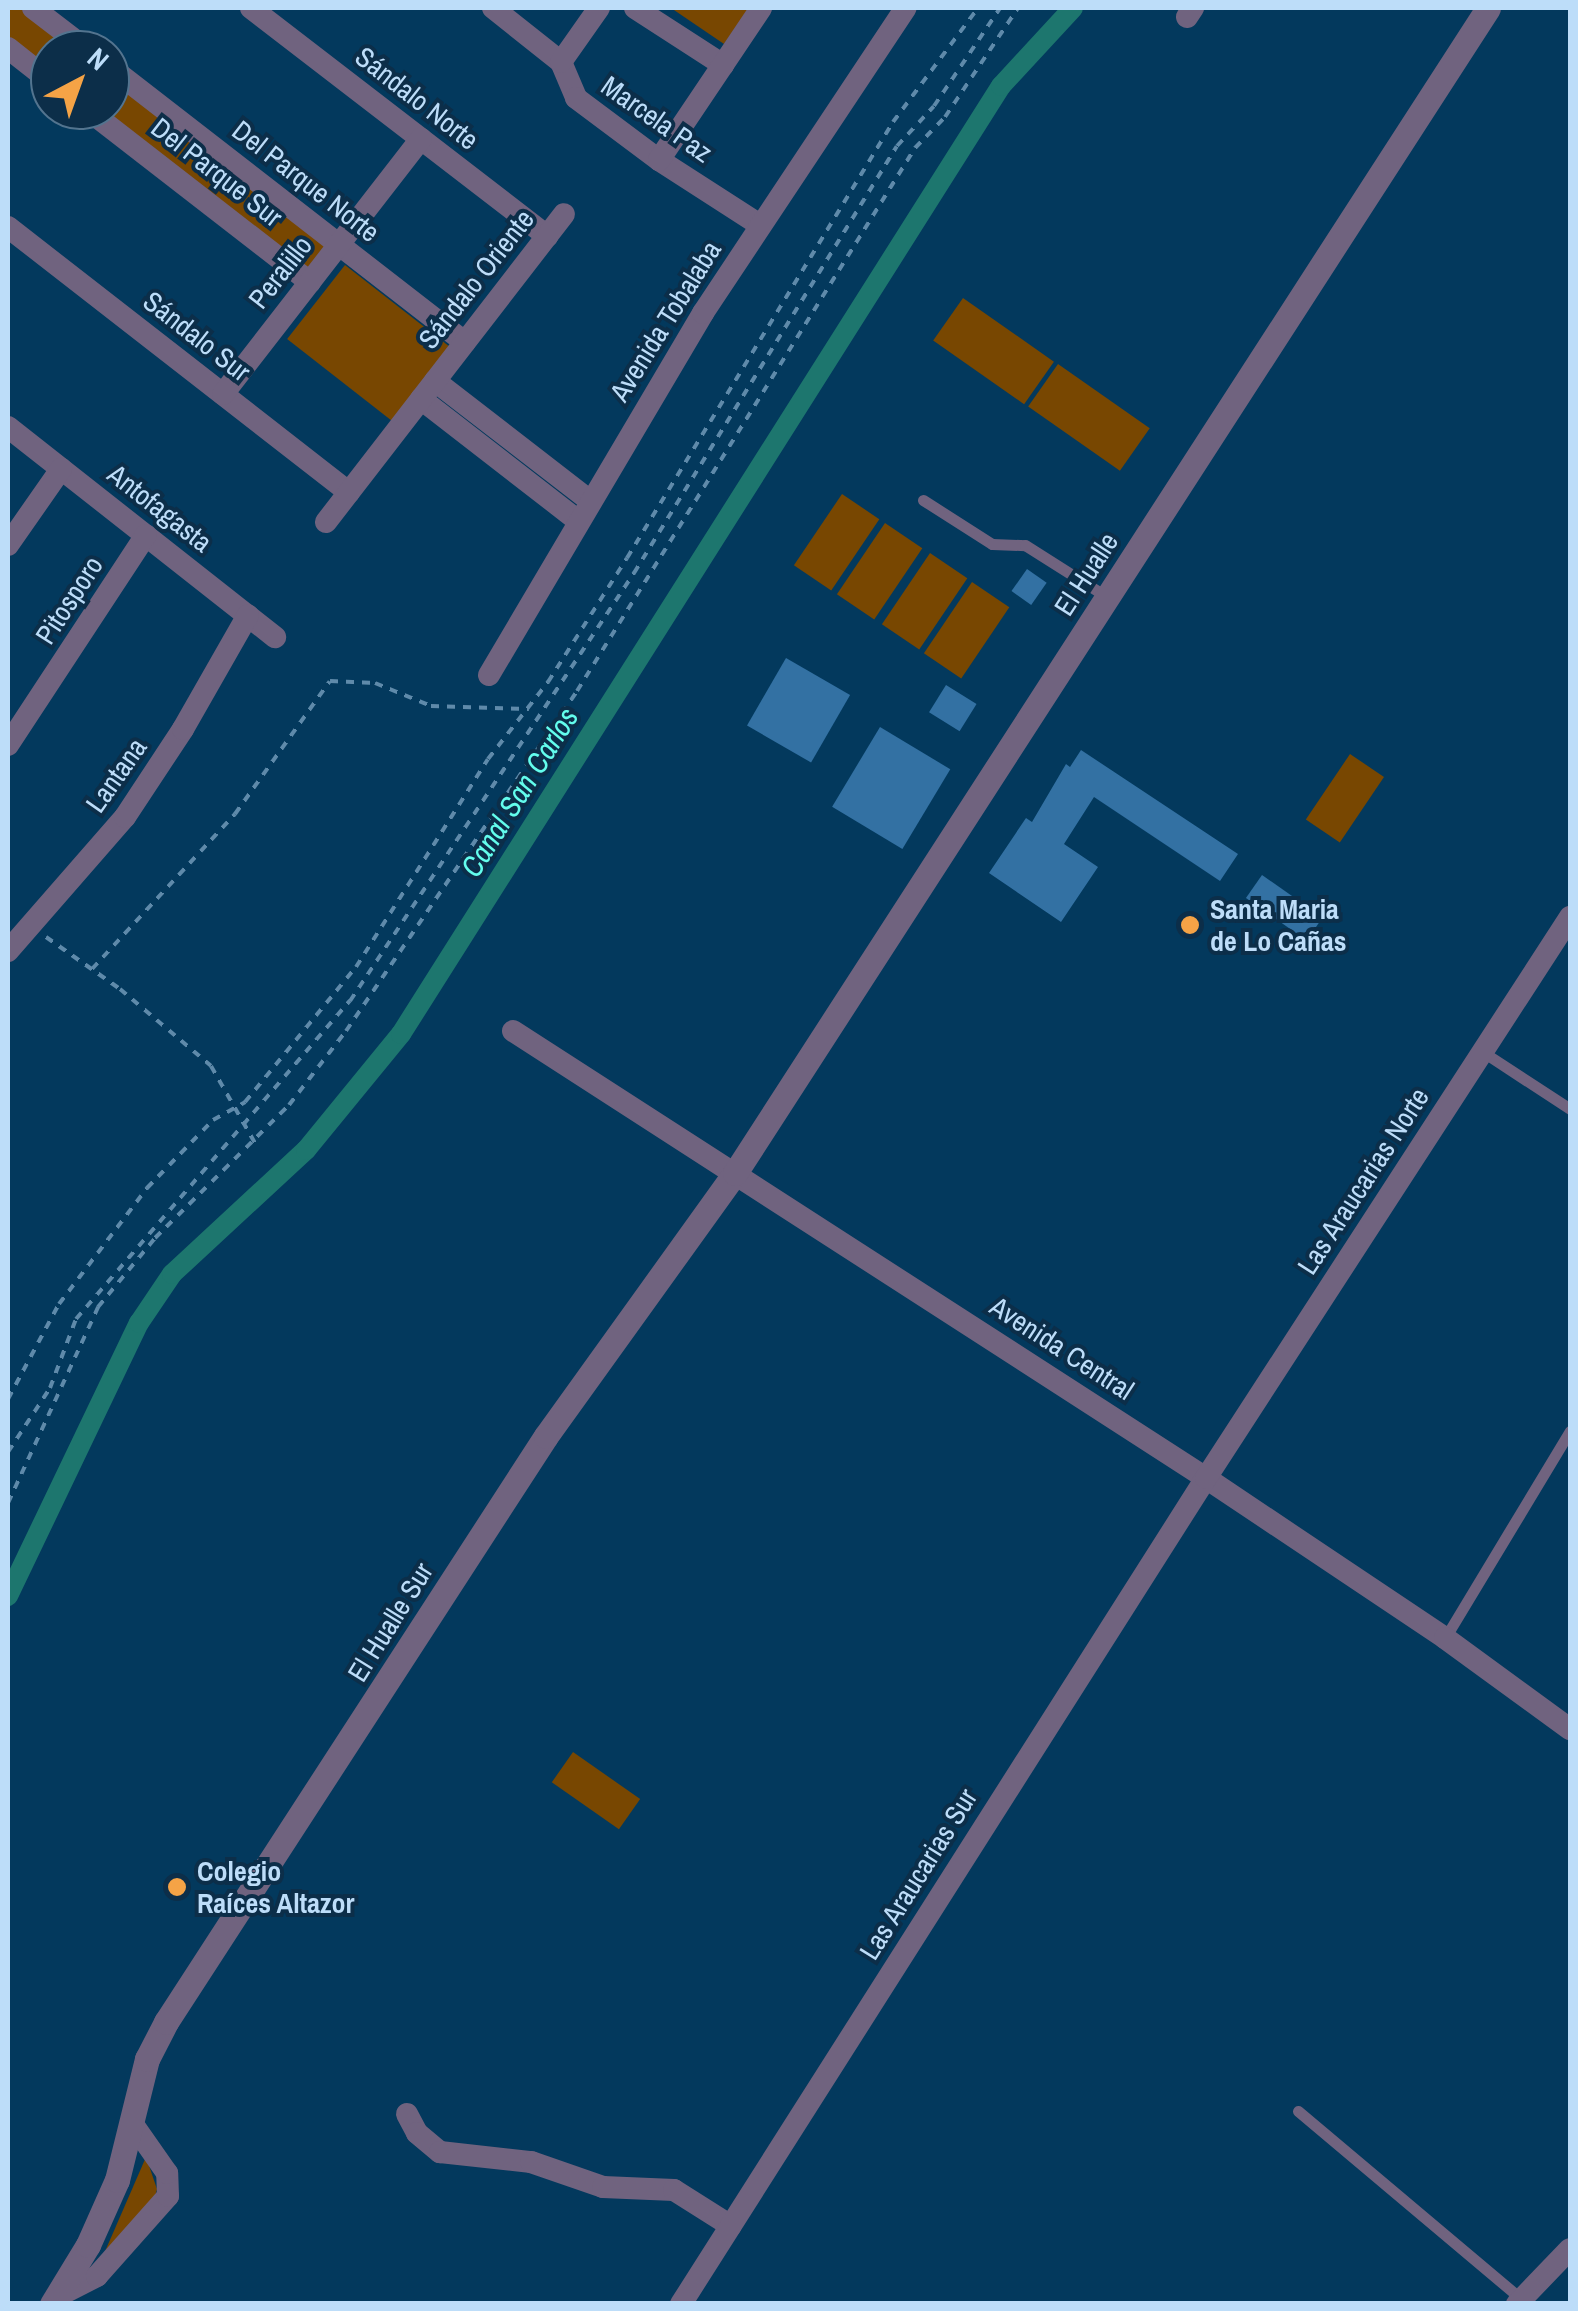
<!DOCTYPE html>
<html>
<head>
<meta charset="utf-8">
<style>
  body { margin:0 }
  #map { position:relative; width:1578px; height:2311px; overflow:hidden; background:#03395d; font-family:"Archivo Narrow",sans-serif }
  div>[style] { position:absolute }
  .green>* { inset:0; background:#784701; transform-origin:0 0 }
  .canal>* { height:20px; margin:-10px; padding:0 10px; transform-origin:10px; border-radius:10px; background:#1d766e }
  .building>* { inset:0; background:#3371a3; transform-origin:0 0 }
  .path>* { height:4px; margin-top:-2px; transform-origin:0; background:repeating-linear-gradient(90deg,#5f8aaa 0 8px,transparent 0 16px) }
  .service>* { height:11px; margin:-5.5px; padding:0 5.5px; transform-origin:5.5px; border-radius:5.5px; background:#70637f }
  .minor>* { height:22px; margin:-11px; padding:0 11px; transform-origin:11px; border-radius:11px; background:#70637f }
  .tertiary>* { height:25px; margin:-12.5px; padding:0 12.5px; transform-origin:12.5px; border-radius:12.5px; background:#70637f }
  .dots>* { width:28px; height:28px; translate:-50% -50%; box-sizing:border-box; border:5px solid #0c2e49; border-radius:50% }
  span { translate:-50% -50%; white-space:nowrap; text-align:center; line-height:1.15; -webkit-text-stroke:8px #0c2e49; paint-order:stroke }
  .street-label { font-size:28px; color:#bdddf9 }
  .poi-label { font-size:28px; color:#bdddf9; font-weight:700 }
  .left { translate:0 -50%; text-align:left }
  .water-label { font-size:30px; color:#63fded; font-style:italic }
  .frame { position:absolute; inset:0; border:10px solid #bdddf9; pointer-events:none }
  .north { position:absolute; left:30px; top:30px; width:100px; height:100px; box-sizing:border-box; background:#0c2e49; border:2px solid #53748f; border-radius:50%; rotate:41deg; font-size:28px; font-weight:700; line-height:40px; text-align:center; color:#bdddf9 }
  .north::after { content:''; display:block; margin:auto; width:35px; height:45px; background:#f5a346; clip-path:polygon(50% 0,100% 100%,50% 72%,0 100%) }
</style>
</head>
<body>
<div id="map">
  <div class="green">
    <div style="clip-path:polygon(8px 8px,26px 8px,80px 50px,50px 50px,50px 74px,8px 40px)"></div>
    <div style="clip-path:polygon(671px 8px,749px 8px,724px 44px)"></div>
    <div style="clip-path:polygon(110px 73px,331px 246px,308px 276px,96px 110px,110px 110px)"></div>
    <div style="left:345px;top:265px;width:134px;height:94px;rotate:38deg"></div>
    <div style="left:963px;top:298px;width:111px;height:52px;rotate:35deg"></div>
    <div style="left:1058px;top:364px;width:112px;height:52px;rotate:35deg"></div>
    <div style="left:842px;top:494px;width:45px;height:86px;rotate:34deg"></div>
    <div style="left:885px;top:523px;width:45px;height:86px;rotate:34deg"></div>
    <div style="left:930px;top:553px;width:45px;height:86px;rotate:34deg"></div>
    <div style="left:972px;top:582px;width:45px;height:86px;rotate:34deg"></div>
    <div style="left:1350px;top:754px;width:41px;height:79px;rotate:34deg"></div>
    <div style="left:573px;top:1752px;width:82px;height:37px;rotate:35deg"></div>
    <div style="clip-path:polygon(146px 2157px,157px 2189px,152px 2209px,103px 2256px)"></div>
  </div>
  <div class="canal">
    <div style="left:8px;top:1596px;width:303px;rotate:-64.4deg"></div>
    <div style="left:139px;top:1323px;width:59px;rotate:-56deg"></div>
    <div style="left:172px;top:1274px;width:183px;rotate:-42.8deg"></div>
    <div style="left:306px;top:1150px;width:150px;rotate:-50.7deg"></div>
    <div style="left:401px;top:1034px;width:1122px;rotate:-57.67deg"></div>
    <div style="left:1001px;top:86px;width:106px;rotate:-47.3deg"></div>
  </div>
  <div class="building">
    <div style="left:1027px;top:569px;width:24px;height:27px;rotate:35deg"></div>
    <div style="left:786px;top:658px;width:74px;height:78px;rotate:30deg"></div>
    <div style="left:946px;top:685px;width:36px;height:32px;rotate:32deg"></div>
    <div style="left:880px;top:727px;width:82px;height:93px;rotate:31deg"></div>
    <div style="clip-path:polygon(1081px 750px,1238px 854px,1220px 881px,1094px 797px,1064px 844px,1098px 867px,1061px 922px,989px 873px,1026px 818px,1032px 822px,1066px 764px,1070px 767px)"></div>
    <div style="left:1262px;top:875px;width:74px;height:28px;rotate:35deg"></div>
  </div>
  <div class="path">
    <div style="left:46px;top:937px;width:90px;rotate:35.1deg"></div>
    <div style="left:120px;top:989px;width:119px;rotate:40.2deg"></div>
    <div style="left:211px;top:1066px;width:91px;rotate:60.3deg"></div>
    <div style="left:92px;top:969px;width:211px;rotate:-47.3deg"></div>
    <div style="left:235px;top:814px;width:163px;rotate:-54.5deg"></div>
    <div style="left:330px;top:681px;width:45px;rotate:2.5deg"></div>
    <div style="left:375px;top:683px;width:61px;rotate:22.3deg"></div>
    <div style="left:431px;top:706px;width:98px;rotate:1.8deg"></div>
    <div style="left:8px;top:1399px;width:108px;rotate:-61.8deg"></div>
    <div style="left:59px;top:1304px;width:146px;rotate:-52.8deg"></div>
    <div style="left:147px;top:1188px;width:95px;rotate:-45.9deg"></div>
    <div style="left:213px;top:1120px;width:37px;rotate:-29deg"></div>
    <div style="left:245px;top:1102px;width:175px;rotate:-50.6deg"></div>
    <div style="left:356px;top:967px;width:246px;rotate:-57.6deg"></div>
    <div style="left:488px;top:759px;width:98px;rotate:-52.1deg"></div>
    <div style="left:548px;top:682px;width:147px;rotate:-57.5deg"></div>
    <div style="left:627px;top:558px;width:511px;rotate:-58.61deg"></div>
    <div style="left:893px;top:122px;width:142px;rotate:-53.3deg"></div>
    <div style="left:8px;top:1452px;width:77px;rotate:-56.7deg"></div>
    <div style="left:50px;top:1388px;width:74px;rotate:-69.4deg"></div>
    <div style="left:76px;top:1319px;width:420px;rotate:-49.3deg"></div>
    <div style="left:350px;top:1001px;width:514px;rotate:-56.43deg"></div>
    <div style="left:634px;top:573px;width:501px;rotate:-58.37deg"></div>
    <div style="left:897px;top:146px;width:54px;rotate:-47.2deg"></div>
    <div style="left:934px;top:106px;width:118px;rotate:-56deg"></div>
    <div style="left:8px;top:1503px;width:216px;rotate:-65.3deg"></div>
    <div style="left:98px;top:1307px;width:89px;rotate:-50.4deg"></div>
    <div style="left:155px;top:1238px;width:189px;rotate:-44.8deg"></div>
    <div style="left:289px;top:1105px;width:93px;rotate:-52.4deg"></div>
    <div style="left:346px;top:1031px;width:411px;rotate:-55.8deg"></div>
    <div style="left:577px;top:691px;width:640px;rotate:-58.1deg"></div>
    <div style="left:915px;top:148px;width:43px;rotate:-45.9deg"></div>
    <div style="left:945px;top:117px;width:131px;rotate:-56.2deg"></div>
  </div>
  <div class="service">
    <div style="left:923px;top:500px;width:82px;rotate:32.5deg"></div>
    <div style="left:992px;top:544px;width:33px;rotate:2deg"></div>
    <div style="left:1025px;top:545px;width:97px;rotate:32.4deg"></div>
    <div style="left:1483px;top:1052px;width:104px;rotate:33.2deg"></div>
    <div style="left:1445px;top:1638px;width:242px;rotate:-58.9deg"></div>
    <div style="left:1298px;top:2111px;width:292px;rotate:40.1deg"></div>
  </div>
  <div class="minor">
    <div style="left:33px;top:8px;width:69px;rotate:37.4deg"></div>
    <div style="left:251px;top:8px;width:374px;rotate:37.6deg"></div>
    <div style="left:493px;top:8px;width:87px;rotate:38.5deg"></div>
    <div style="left:561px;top:62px;width:39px;rotate:67deg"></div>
    <div style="left:576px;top:98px;width:104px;rotate:36.8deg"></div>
    <div style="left:659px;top:160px;width:120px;rotate:32.8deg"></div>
    <div style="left:635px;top:8px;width:105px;rotate:32.9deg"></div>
    <div style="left:1187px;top:17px;width:11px;rotate:-56deg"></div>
    <div style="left:8px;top:48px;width:53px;rotate:38.2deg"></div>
    <div style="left:561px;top:62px;width:66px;rotate:-54.9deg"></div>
    <div style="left:110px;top:67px;width:449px;rotate:37.8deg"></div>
    <div style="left:88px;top:110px;width:281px;rotate:37.8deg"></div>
    <div style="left:659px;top:160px;width:183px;rotate:-56.1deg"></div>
    <div style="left:8px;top:227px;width:432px;rotate:37.9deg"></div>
    <div style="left:435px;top:381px;width:196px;rotate:37.7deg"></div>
    <div style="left:223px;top:394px;width:323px;rotate:-52.2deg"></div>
    <div style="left:421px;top:399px;width:199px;rotate:37.8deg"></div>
    <div style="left:8px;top:427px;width:340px;rotate:38.2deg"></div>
    <div style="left:326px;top:522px;width:389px;rotate:-52.3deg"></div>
    <div style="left:8px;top:545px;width:93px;rotate:-55.1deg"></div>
    <div style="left:489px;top:675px;width:421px;rotate:-59.4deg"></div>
    <div style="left:703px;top:313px;width:366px;rotate:-56.4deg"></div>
    <div style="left:8px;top:745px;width:251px;rotate:-56.7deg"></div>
    <div style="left:8px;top:951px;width:178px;rotate:-48.9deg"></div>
    <div style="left:125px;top:817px;width:105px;rotate:-56.6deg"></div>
    <div style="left:183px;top:729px;width:131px;rotate:-60.3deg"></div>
    <div style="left:513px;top:1031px;width:825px;rotate:32.82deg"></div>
    <div style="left:1206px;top:1478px;width:288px;rotate:33.8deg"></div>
    <div style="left:1445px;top:1638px;width:155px;rotate:36.1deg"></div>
    <div style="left:407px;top:2114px;width:21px;rotate:62deg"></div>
    <div style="left:417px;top:2133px;width:30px;rotate:40deg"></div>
    <div style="left:440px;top:2152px;width:92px;rotate:6.3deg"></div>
    <div style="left:531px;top:2162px;width:76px;rotate:19.1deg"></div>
    <div style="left:603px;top:2187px;width:71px;rotate:2.4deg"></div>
    <div style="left:674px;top:2190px;width:67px;rotate:32.3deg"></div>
    <div style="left:58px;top:2296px;width:44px;rotate:-27.1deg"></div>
    <div style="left:97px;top:2276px;width:107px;rotate:-48.4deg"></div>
    <div style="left:168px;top:2196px;width:23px;rotate:-92deg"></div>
    <div style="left:167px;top:2173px;width:61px;rotate:-125deg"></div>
    <div style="left:681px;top:2304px;width:979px;rotate:-57.56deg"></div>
    <div style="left:1206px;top:1478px;width:669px;rotate:-57.02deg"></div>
    <div style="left:1517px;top:2304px;width:76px;rotate:-46.1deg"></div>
  </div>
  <div class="tertiary">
    <div style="left:52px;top:2304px;width:69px;rotate:-58.6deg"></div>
    <div style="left:88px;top:2245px;width:71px;rotate:-66deg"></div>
    <div style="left:117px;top:2180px;width:125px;rotate:-76.1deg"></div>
    <div style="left:147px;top:2059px;width:42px;rotate:-62.8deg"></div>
    <div style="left:166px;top:2022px;width:698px;rotate:-57.04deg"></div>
    <div style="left:546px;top:1436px;width:324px;rotate:-54.3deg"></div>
    <div style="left:735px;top:1173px;width:1387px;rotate:-57.12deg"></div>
  </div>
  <div class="dots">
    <div style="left:1190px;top:925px;background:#f5a346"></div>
    <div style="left:177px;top:1887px;background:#f5a346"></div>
  </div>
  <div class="street-label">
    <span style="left:417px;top:98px;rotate:38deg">Sándalo Norte</span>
    <span style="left:657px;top:119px;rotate:35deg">Marcela Paz</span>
    <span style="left:217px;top:172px;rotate:38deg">Del Parque Sur</span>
    <span style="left:306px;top:181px;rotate:38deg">Del Parque Norte</span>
    <span style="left:280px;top:272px;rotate:-52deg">Peralillo</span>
    <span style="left:476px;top:279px;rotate:-52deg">Sándalo Oriente</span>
    <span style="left:665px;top:321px;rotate:-58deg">Avenida Tobalaba</span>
    <span style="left:197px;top:336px;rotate:38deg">Sándalo Sur</span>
    <span style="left:160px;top:508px;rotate:38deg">Antofagasta</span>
    <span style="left:1086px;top:574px;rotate:-57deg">El Hualle</span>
    <span style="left:69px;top:600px;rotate:-57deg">Pitosporo</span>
    <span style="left:116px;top:775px;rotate:-55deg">Lantana</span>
    <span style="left:1363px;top:1181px;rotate:-57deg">Las Araucarias Norte</span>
    <span style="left:1062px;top:1348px;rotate:33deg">Avenida Central</span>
    <span style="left:390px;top:1622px;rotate:-58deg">El Hualle Sur</span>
    <span style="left:918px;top:1874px;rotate:-58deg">Las Araucarias Sur</span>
  </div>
  <div class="poi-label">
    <span class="left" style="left:1210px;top:925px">Santa Maria<br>de Lo Cañas</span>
    <span class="left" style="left:197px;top:1887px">Colegio<br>Raíces Altazor</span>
  </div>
  <div class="water-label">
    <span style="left:519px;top:792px;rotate:-58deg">Canal San Carlos</span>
  </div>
  <div class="frame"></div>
  <div class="north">N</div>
</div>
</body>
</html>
